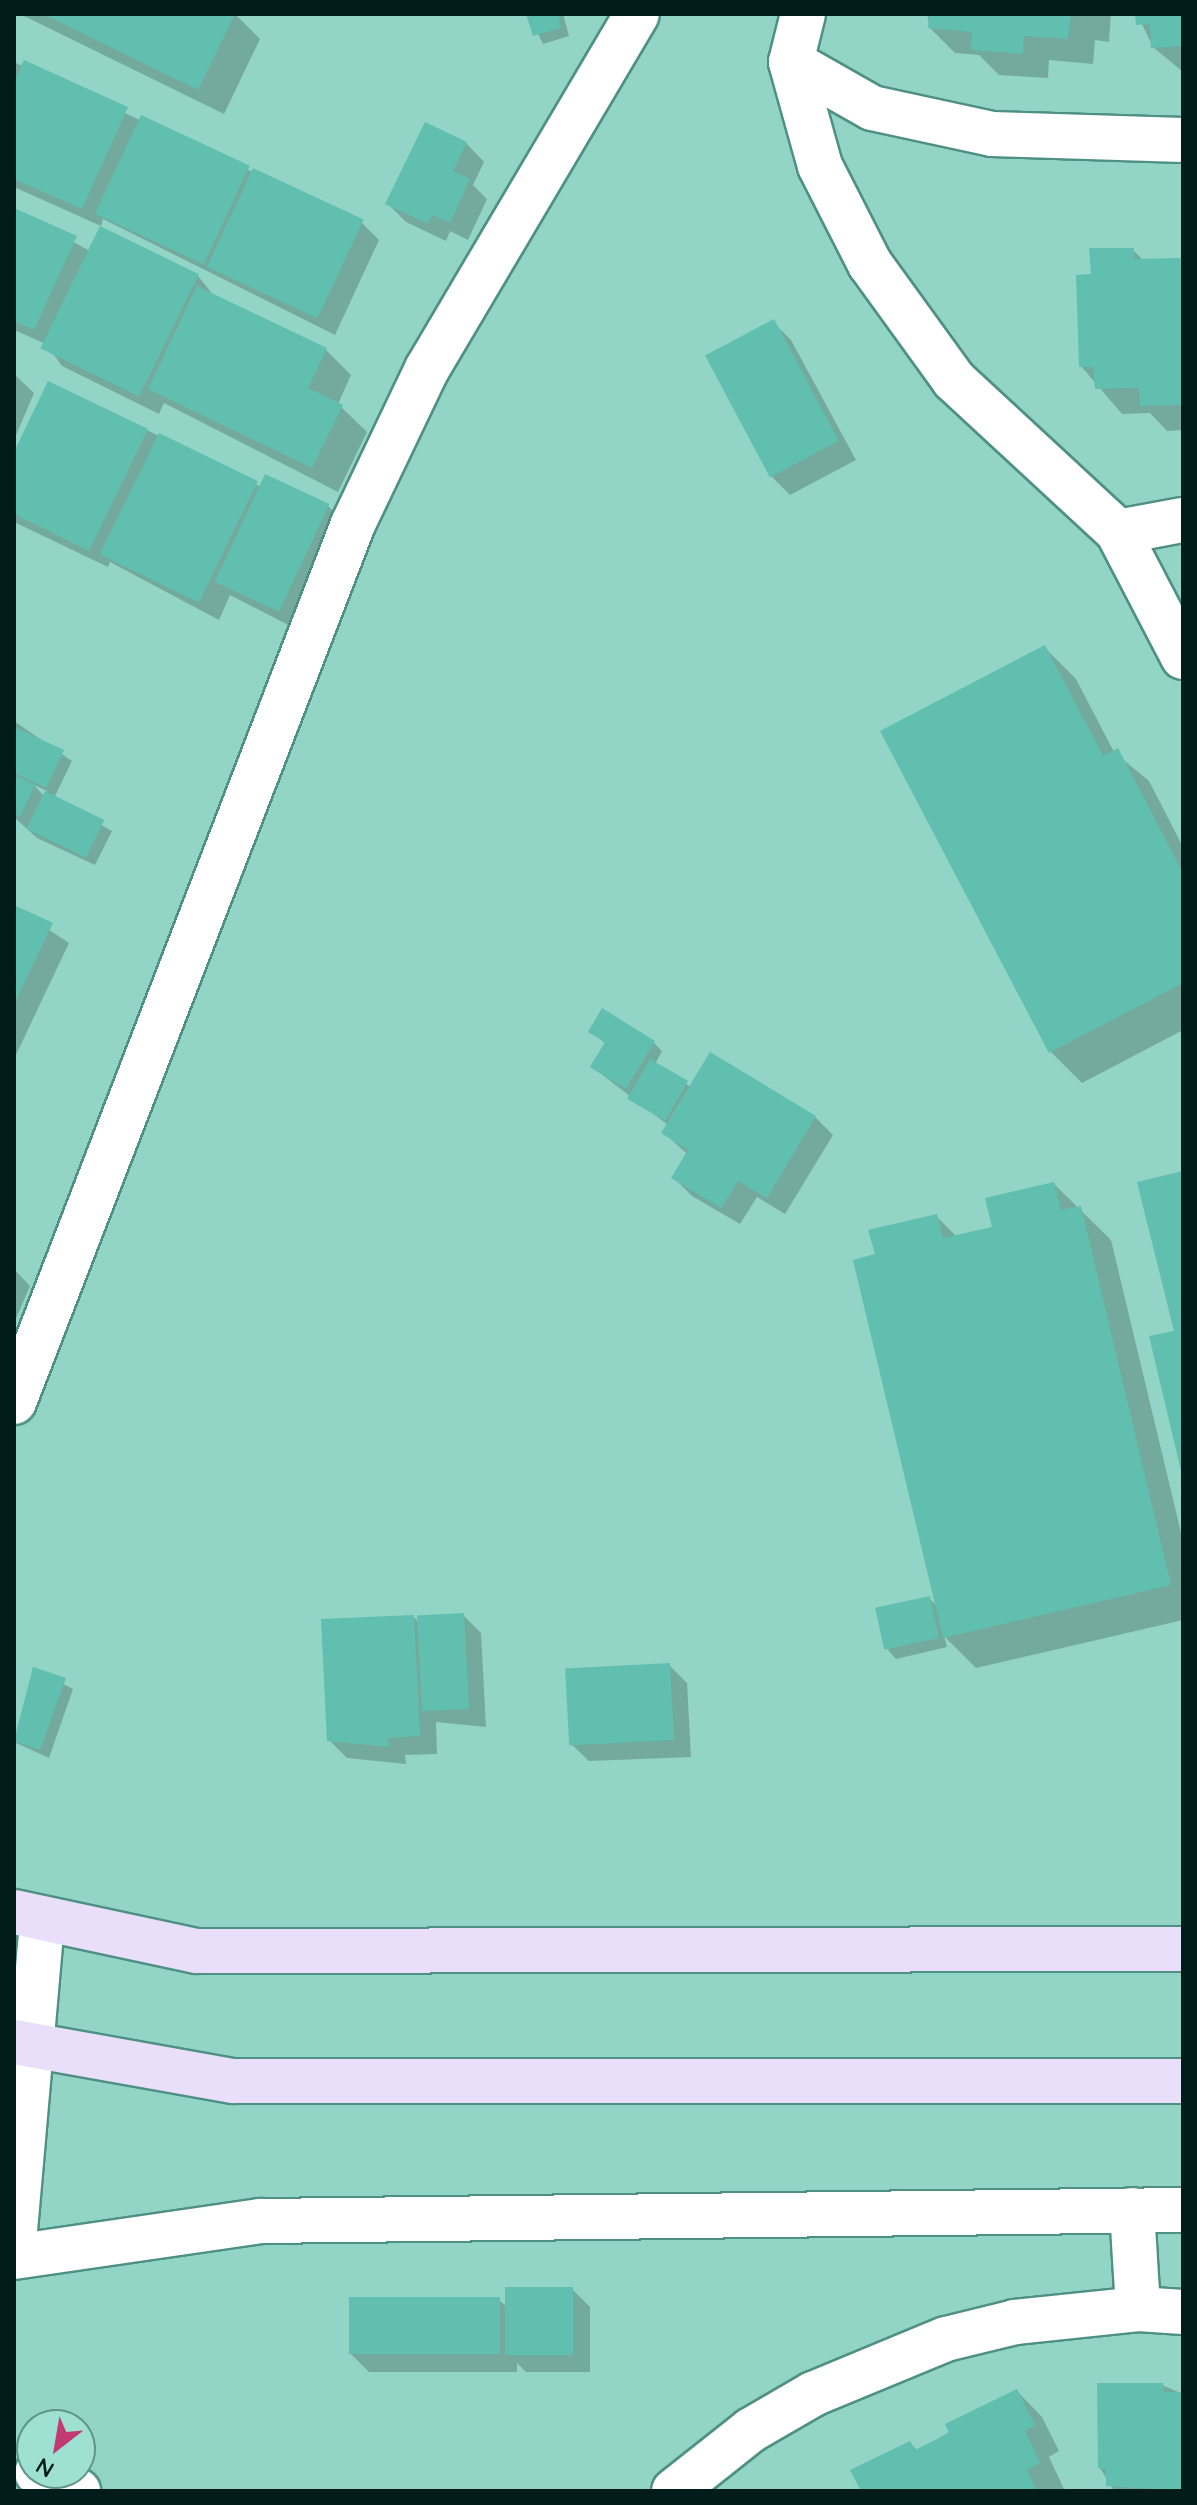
<!DOCTYPE html>
<html>
<head>
<meta charset="utf-8">
<style>
  body { margin:0 }
  #map { position:relative; width:1197px; height:2505px; overflow:hidden; background:#92d4c6; font-family:Quicksand,sans-serif }
  div>[style] { position:absolute }
  .shadow>* { inset:0; background:#0003 }
  .building>* { inset:0; background:#60bfae; transform-origin:0 0 }
  .roads { filter:drop-shadow(2px 0 #4f9084) drop-shadow(-2px 0 #4f9084) drop-shadow(0 2px #4f9084) drop-shadow(0 -2px #4f9084) }
  .street>* { height:44px; margin:-22px; padding:0 22px; transform-origin:22px; border-radius:22px; background:#fff }
  .secondary>* { height:44px; margin:-22px; padding:0 22px; transform-origin:22px; border-radius:22px; background:#e9dffb }
  span { translate:-50% -50%; white-space:nowrap; text-align:center; line-height:1.15; -webkit-text-stroke:8px #9ee1d3; paint-order:stroke }
  .frame { position:absolute; inset:0; border:16px solid #021d19; pointer-events:none }
  .north { position:absolute; left:16px; top:2409px; width:80px; height:80px; box-sizing:border-box; background:#9ee1d3; border:2px solid #609389; border-radius:50%; rotate:211deg; font-size:22px; font-weight:700; line-height:32px; text-align:center; color:#021d19 }
  .north::after { content:''; display:block; margin:auto; width:28px; height:36px; background:#c33971; clip-path:polygon(50% 0,100% 100%,50% 72%,0 100%) }
</style>
</head>
<body>
<div id="map">
  <div class="shadow">
    <div style="clip-path:polygon(20px 14px,235px 14px,260px 39px,224px 114px)"></div>
    <div style="clip-path:polygon(528px 14px,563px 14px,569px 36px,543px 44px)"></div>
    <div style="clip-path:polygon(927px 14px,1111px 14px,1109px 42px,1095px 40px,1093px 64px,1049px 60px,1048px 78px,999px 75px,979px 55px,955px 53px,930px 28px)"></div>
    <div style="clip-path:polygon(1137px 14px,1183px 14px,1183px 72px,1153px 47px)"></div>
    <div style="clip-path:polygon(14px 62px,361px 222px,379px 240px,335px 335px,103px 219px,101px 226px,14px 187px)"></div>
    <div style="clip-path:polygon(466px 143px,484px 162px,473px 185px,487px 199px,468px 240px,450px 231px,446px 241px,406px 222px,388px 204px)"></div>
    <div style="clip-path:polygon(14px 210px,90px 251px,198px 276px,215px 297px,326px 350px,351px 375px,338px 404px,367px 432px,338px 492px,164px 403px,159px 414px,62px 366px,46px 344px,14px 330px)"></div>
    <div style="clip-path:polygon(1133px 250px,1144px 261px,1183px 260px,1183px 430px,1167px 431px,1150px 413px,1122px 414px,1081px 366px,1093px 276px)"></div>
    <div style="clip-path:polygon(773px 322px,791px 340px,856px 460px,790px 495px,772px 477px)"></div>
    <div style="clip-path:polygon(14px 374px,34px 393px,14px 440px)"></div>
    <div style="clip-path:polygon(147px 430px,261px 487px,328px 506px,346px 524px,296px 629px,230px 595px,219px 620px,110px 562px,108px 567px,14px 522px,14px 457px)"></div>
    <div style="clip-path:polygon(1045px 648px,1076px 679px,1114px 752px,1149px 781px,1183px 847px,1183px 1030px,1082px 1083px,1051px 1052px)"></div>
    <div style="clip-path:polygon(evenodd,14px 721px,72px 761px,54px 798px,112px 831px,95px 865px,37px 838px,14px 817px,14px 721px,34px 785px,47px 791px,45px 797px,34px 785px)"></div>
    <div style="clip-path:polygon(14px 907px,69px 943px,14px 1059px)"></div>
    <div style="clip-path:polygon(591px 1031px,653px 1042px,662px 1051px,655px 1064px,691px 1087px,815px 1117px,833px 1135px,785px 1214px,757px 1197px,740px 1224px,692px 1196px,674px 1178px,687px 1154px,663px 1132px,668px 1125px,592px 1067px,606px 1044px)"></div>
    <div style="clip-path:polygon(1054px 1184px,1111px 1240px,1183px 1541px,1183px 1620px,976px 1668px,944px 1636px,947px 1647px,896px 1659px,888px 1650px,929px 1598px,938px 1607px,877px 1256px,936px 1216px,957px 1237px,994px 1229px)"></div>
    <div style="clip-path:polygon(14px 1269px,30px 1286px,14px 1323px)"></div>
    <div style="clip-path:polygon(463px 1615px,481px 1633px,486px 1727px,436px 1722px,437px 1754px,405px 1755px,406px 1764px,347px 1758px,329px 1740px,414px 1617px,419px 1623px)"></div>
    <div style="clip-path:polygon(669px 1665px,687px 1683px,691px 1757px,589px 1761px,570px 1743px)"></div>
    <div style="clip-path:polygon(34px 1669px,73px 1689px,49px 1758px,14px 1742px)"></div>
    <div style="clip-path:polygon(572px 2289px,590px 2307px,590px 2372px,526px 2372px,517px 2363px,517px 2372px,369px 2372px,351px 2354px,499px 2300px,507px 2307px)"></div>
    <div style="clip-path:polygon(1162px 2385px,1183px 2394px,1183px 2491px,1114px 2491px,1100px 2468px)"></div>
    <div style="clip-path:polygon(1017px 2391px,1042px 2417px,1059px 2451px,1049px 2457px,1064px 2489px,863px 2491px,910px 2443px,918px 2451px)"></div>
  </div>
  <div class="building">
    <div style="clip-path:polygon(43px 14px,235px 14px,198px 90px)"></div>
    <div style="clip-path:polygon(526px 14px,558px 14px,561px 28px,533px 36px)"></div>
    <div style="clip-path:polygon(929px 14px,1071px 14px,1068px 39px,1024px 36px,1023px 54px,971px 50px,972px 32px,928px 28px)"></div>
    <div style="clip-path:polygon(1135px 14px,1183px 14px,1183px 46px,1151px 48px,1150px 24px,1136px 25px)"></div>
    <div style="clip-path:polygon(24px 60px,128px 107px,82px 209px,14px 179px,14px 82px)"></div>
    <div style="left:141px;top:115px;width:120px;height:109px;rotate:25deg"></div>
    <div style="clip-path:polygon(425px 122px,467px 142px,453px 171px,470px 179px,450px 223px,432px 215px,428px 224px,385px 204px)"></div>
    <div style="left:253px;top:168px;width:122px;height:109px;rotate:25deg"></div>
    <div style="clip-path:polygon(14px 208px,77px 236px,34px 330px,14px 321px)"></div>
    <div style="left:100px;top:226px;width:110px;height:136px;rotate:26deg"></div>
    <div style="clip-path:polygon(1089px 248px,1134px 248px,1134px 259px,1183px 258px,1183px 405px,1140px 406px,1139px 388px,1095px 389px,1093px 367px,1079px 367px,1076px 275px,1091px 274px)"></div>
    <div style="clip-path:polygon(197px 286px,327px 348px,308px 388px,343px 405px,312px 468px,148px 389px)"></div>
    <div style="left:774px;top:319px;width:138px;height:78px;rotate:62deg"></div>
    <div style="clip-path:polygon(48px 381px,148px 429px,89px 551px,14px 514px,14px 452px)"></div>
    <div style="left:159px;top:433px;width:110px;height:135px;rotate:26deg"></div>
    <div style="left:265px;top:474px;width:71px;height:119px;rotate:25deg"></div>
    <div style="clip-path:polygon(1045px 645px,1103px 756px,1118px 748px,1183px 873px,1183px 983px,1049px 1053px,880px 731px)"></div>
    <div style="clip-path:polygon(14px 727px,64px 750px,46px 788px,14px 773px)"></div>
    <div style="clip-path:polygon(14px 775px,35px 785px,20px 817px,14px 814px)"></div>
    <div style="left:45px;top:791px;width:66px;height:42px;rotate:26deg"></div>
    <div style="clip-path:polygon(14px 905px,53px 923px,14px 1004px)"></div>
    <div style="clip-path:polygon(602px 1008px,655px 1041px,626px 1089px,590px 1067px,605px 1042px,588px 1032px)"></div>
    <div style="clip-path:polygon(710px 1052px,816px 1116px,767px 1198px,738px 1181px,721px 1208px,671px 1178px,688px 1150px,661px 1133px)"></div>
    <div style="left:650px;top:1059px;width:44px;height:46px;rotate:30deg"></div>
    <div style="clip-path:polygon(1183px 1171px,1183px 1475px,1182px 1475px,1149px 1336px,1174px 1331px,1137px 1182px)"></div>
    <div style="clip-path:polygon(1054px 1182px,1061px 1210px,1081px 1206px,1171px 1585px,943px 1638px,853px 1260px,875px 1254px,868px 1230px,937px 1214px,943px 1238px,992px 1227px,985px 1198px)"></div>
    <div style="left:930px;top:1596px;width:43px;height:56px;rotate:78deg"></div>
    <div style="left:464px;top:1613px;width:96px;height:47px;rotate:87deg"></div>
    <div style="clip-path:polygon(414px 1615px,420px 1736px,388px 1738px,389px 1747px,327px 1741px,321px 1619px)"></div>
    <div style="left:670px;top:1663px;width:77px;height:105px;rotate:87deg"></div>
    <div style="clip-path:polygon(33px 1667px,66px 1678px,40px 1750px,14px 1741px)"></div>
    <div style="left:505px;top:2287px;width:68px;height:68px"></div>
    <div style="left:349px;top:2297px;width:151px;height:57px"></div>
    <div style="clip-path:polygon(1097px 2383px,1163px 2383px,1164px 2392px,1183px 2392px,1183px 2491px,1106px 2486px,1106px 2469px,1098px 2468px)"></div>
    <div style="clip-path:polygon(1017px 2389px,1035px 2425px,1025px 2431px,1040px 2463px,1027px 2470px,1037px 2491px,861px 2491px,850px 2470px,910px 2441px,915px 2450px,949px 2433px,945px 2424px)"></div>
  </div>
  <div class="roads">
    <div class="street">
      <div style="left:803px;top:14px;width:49px;rotate:104deg"></div>
      <div style="left:791px;top:62px;width:108px;rotate:74.4deg"></div>
      <div style="left:820px;top:166px;width:110px;rotate:63deg"></div>
      <div style="left:870px;top:264px;width:143px;rotate:54.1deg"></div>
      <div style="left:954px;top:380px;width:224px;rotate:42.8deg"></div>
      <div style="left:1118px;top:532px;width:141px;rotate:62.5deg"></div>
      <div style="left:791px;top:62px;width:93px;rotate:29.6deg"></div>
      <div style="left:872px;top:108px;width:123px;rotate:12.2deg"></div>
      <div style="left:992px;top:134px;width:191px;rotate:1.8deg"></div>
      <div style="left:1118px;top:532px;width:66px;rotate:-10.5deg"></div>
      <div style="left:14px;top:1402px;width:941px;rotate:-68.89deg"></div>
      <div style="left:353px;top:524px;width:172px;rotate:-64.5deg"></div>
      <div style="left:427px;top:369px;width:412px;rotate:-59.4deg"></div>
      <div style="left:1132px;top:2210px;width:99px;rotate:86.5deg"></div>
      <div style="left:14px;top:2242px;width:321px;rotate:-85deg"></div>
      <div style="left:14px;top:2257px;width:249px;rotate:-8.3deg"></div>
      <div style="left:260px;top:2221px;width:923px;rotate:-0.68deg"></div>
      <div style="left:37px;top:2473px;width:45px;rotate:23.7deg"></div>
      <div style="left:674px;top:2491px;width:98px;rotate:-38.4deg"></div>
      <div style="left:751px;top:2430px;width:72px;rotate:-30.1deg"></div>
      <div style="left:813px;top:2394px;width:144px;rotate:-22.5deg"></div>
      <div style="left:946px;top:2339px;width:71px;rotate:-13.8deg"></div>
      <div style="left:1015px;top:2322px;width:124px;rotate:-6deg"></div>
      <div style="left:1138px;top:2309px;width:45px;rotate:3.8deg"></div>
    </div>
    <div class="secondary">
      <div style="left:14px;top:1912px;width:186px;rotate:12.1deg"></div>
      <div style="left:196px;top:1951px;width:987px;rotate:-0.12deg"></div>
      <div style="left:14px;top:2042px;width:222px;rotate:10.1deg"></div>
      <div style="left:233px;top:2081px;width:950px"></div>
    </div>
  </div>
  <div class="frame"></div>
  <div class="north">N</div>
</div>
</body>
</html>
